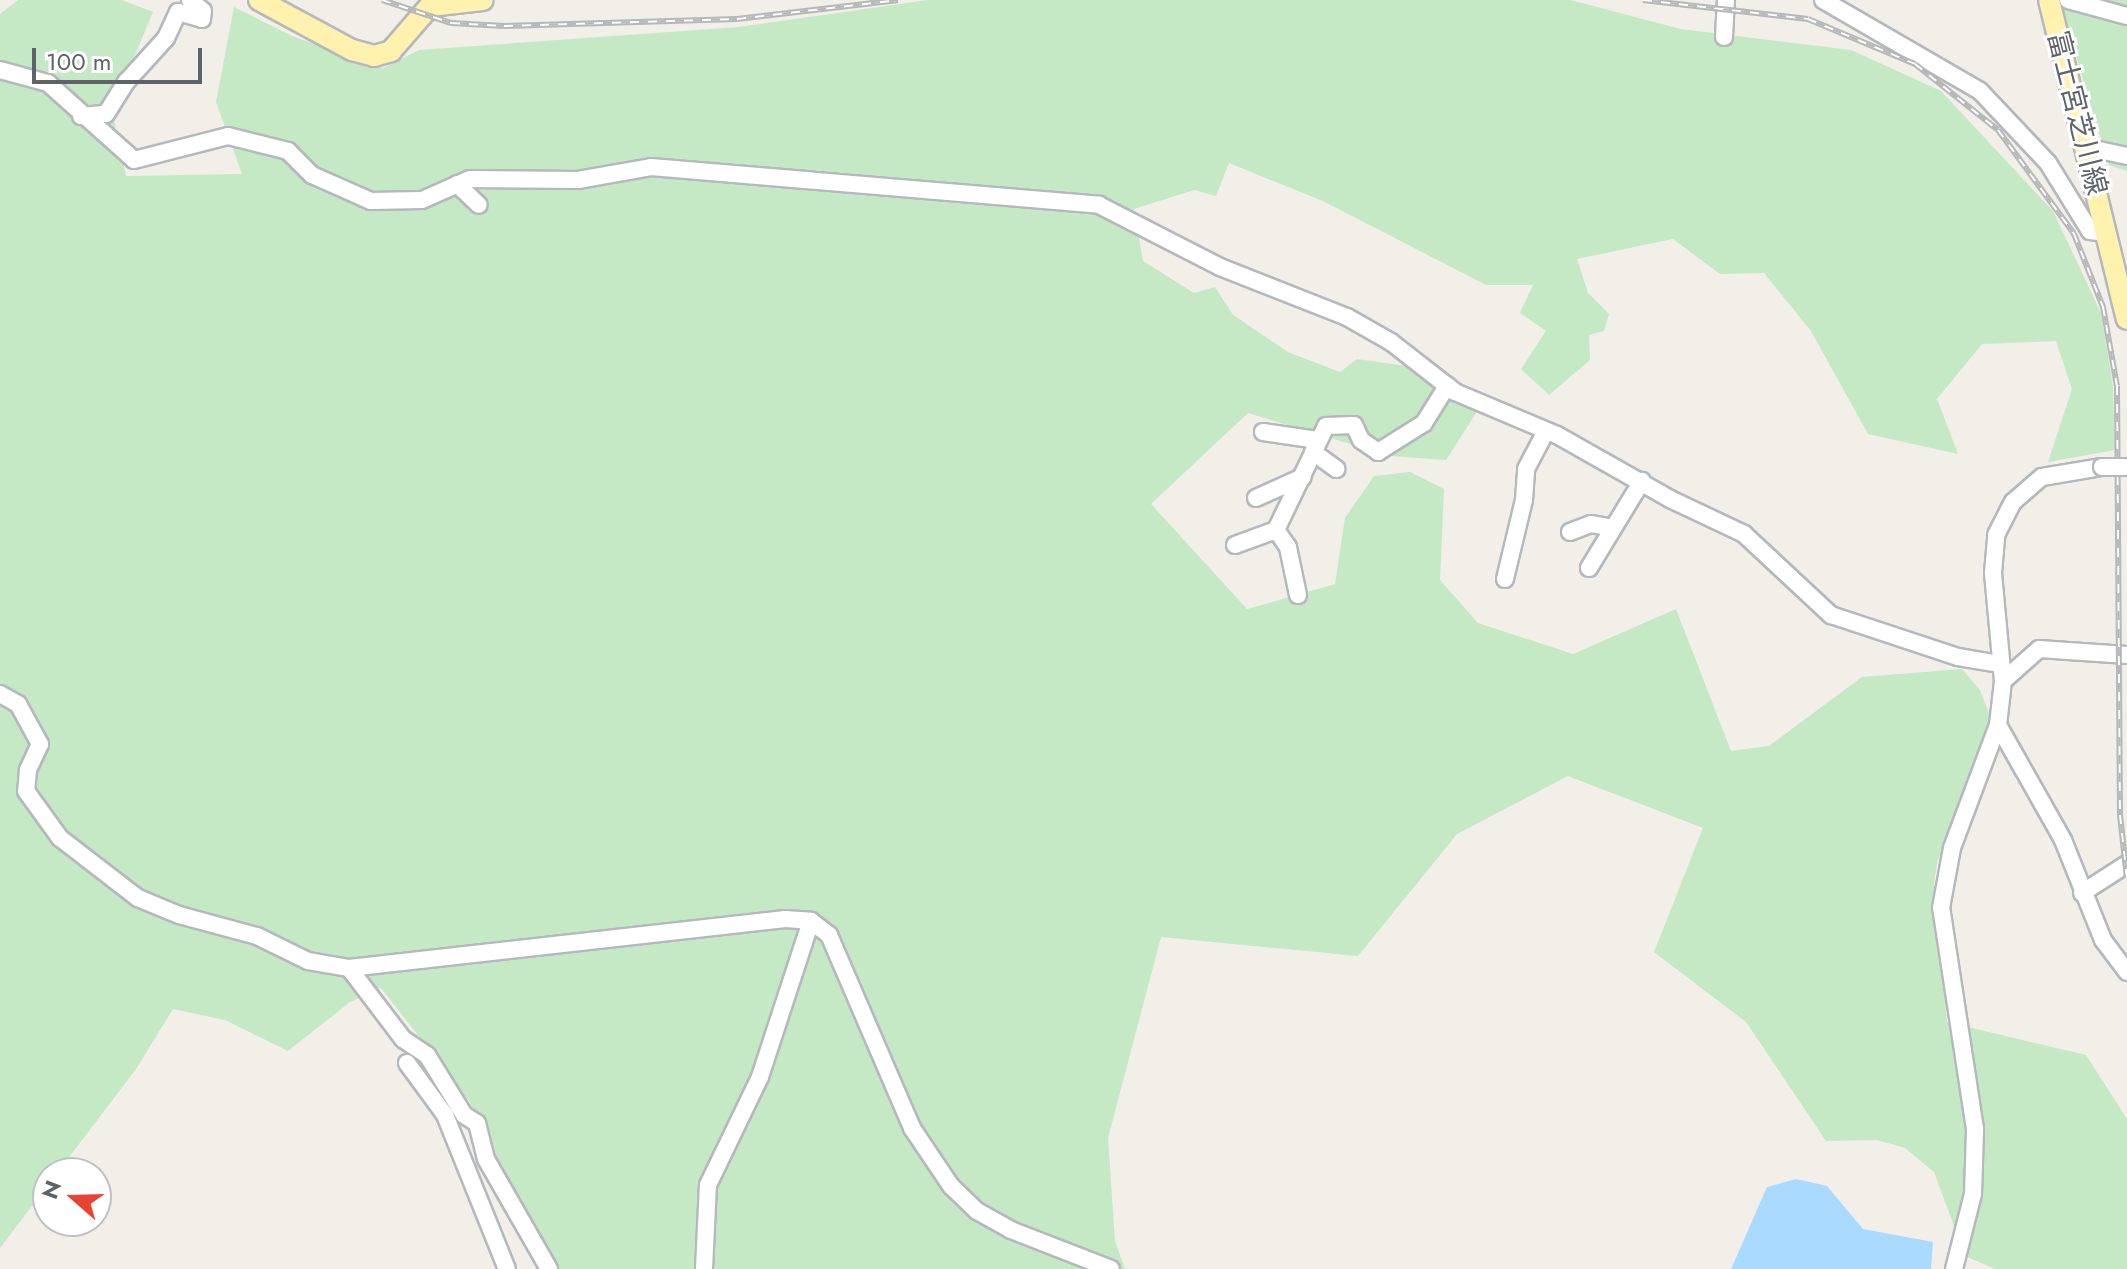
<!DOCTYPE html>
<html>
<head>
<meta charset="utf-8">
<style>
  body { margin:0 }
  #map { position:relative; width:2127px; height:1269px; overflow:hidden; background:#f1efe8; font-family:Jost,"Noto Sans JP",sans-serif }
  div>[style] { position:absolute }
  .green>* { inset:0; background:#c5e8c5 }
  .water>* { inset:0; background:#aadaff }
  .roads { filter:drop-shadow(2px 0 #b5b8bc) drop-shadow(-2px 0 #b5b8bc) drop-shadow(0 2px #b5b8bc) drop-shadow(0 -2px #b5b8bc) }
  .minor>* { height:16px; margin:-8px; padding:0 8px; transform-origin:8px; border-radius:8px; background:#fff }
  .major>* { height:20px; margin:-10px; padding:0 10px; transform-origin:10px; border-radius:10px; background:#fff2af }
  .rail>* { height:6px; margin-top:-3px; transform-origin:0; background:repeating-linear-gradient(90deg,#fff 0 9px,#b6b7b8 0 18px); box-sizing:border-box; border-block:2px solid #b6b7b8 }
  .bridges { filter:drop-shadow(2px 0 #b5b8bc) drop-shadow(-2px 0 #b5b8bc) drop-shadow(0 2px #b5b8bc) drop-shadow(0 -2px #b5b8bc) }
  .minor-bridge>* { height:16px; margin:-8px; padding:0 8px; transform-origin:8px; border-radius:8px; background:#fff }
  span { translate:-50% -50%; white-space:nowrap; text-align:center; line-height:1.15; -webkit-text-stroke:6px #fff; paint-order:stroke }
  .street-label { font-size:28px; color:#5f6368 }
  .north { position:absolute; left:32px; top:1157px; width:80px; height:80px; box-sizing:border-box; background:#fff; border:2px solid #bfc1c3; border-radius:50%; rotate:290deg; font-size:22px; font-weight:700; line-height:32px; text-align:center; color:#5f6368 }
  .north::after { content:''; display:block; margin:auto; width:28px; height:36px; background:#ea4335; clip-path:polygon(50% 0,100% 100%,50% 72%,0 100%) }
  .scale { position:absolute; left:32px; top:48px; width:170px; height:36px; box-sizing:border-box; border:4px solid #5f6368; border-top:0; padding-left:10px; font-size:24px; line-height:28px; white-space:nowrap; color:#5f6368; -webkit-text-stroke:6px #fff; paint-order:stroke }
</style>
</head>
<body>
<div id="map">
  <div class="green">
    <div style="clip-path:polygon(18px 0,122px 0,153px 12px,112px 110px,126px 176px,242px 174px,216px 102px,234px 7px,292px 36px,383px 68px,419px 50px,739px 27px,928px 0,1570px 0,1681px 29px,1851px 50px,1941px 91px,2053px 211px,2101px 313px,2113px 387px,2115px 450px,2048px 462px,2072px 389px,2056px 341px,1982px 344px,1937px 399px,1958px 454px,1868px 434px,1811px 331px,1764px 273px,1720px 274px,1673px 239px,1577px 259px,1588px 293px,1609px 314px,1604px 331px,1589px 335px,1590px 360px,1549px 395px,1521px 369px,1546px 331px,1520px 313px,1533px 285px,1486px 285px,1323px 201px,1229px 163px,1216px 196px,1194px 190px,1134px 209px,1143px 261px,1194px 293px,1215px 287px,1233px 315px,1288px 352px,1340px 372px,1357px 359px,1442px 371px,1478px 410px,1446px 460px,1390px 456px,1248px 413px,1151px 504px,1247px 609px,1335px 584px,1345px 518px,1374px 476px,1410px 472px,1444px 489px,1440px 580px,1478px 623px,1573px 654px,1676px 609px,1731px 751px,1769px 746px,1862px 677px,1962px 669px,1980px 690px,1991px 719px,1937px 863px,1934px 884px,1947px 1022px,2086px 1055px,2127px 1119px,2127px 1269px,1995px 1269px,1965px 1256px,1934px 1172px,1905px 1148px,1877px 1140px,1826px 1141px,1746px 1022px,1654px 952px,1703px 828px,1568px 776px,1457px 834px,1358px 956px,1161px 937px,1108px 1138px,1115px 1241px,1125px 1269px,544px 1269px,470px 1102px,381px 988px,350px 1002px,288px 1051px,225px 1020px,173px 1009px,136px 1069px,57px 1173px,48px 1173px,48px 1185px,0 1248px,0 14px)"></div>
    <div style="clip-path:polygon(2059px 0,2127px 0,2127px 171px,2109px 165px)"></div>
  </div>
  <div class="water">
    <div style="clip-path:polygon(1796px 1179px,1827px 1186px,1863px 1229px,1933px 1242px,1931px 1269px,1731px 1269px,1767px 1187px)"></div>
  </div>
  <div class="roads">
    <div class="minor">
      <div style="left:1823px;top:0;width:181px;rotate:30.1deg"></div>
      <div style="left:1980px;top:91px;width:99px;rotate:46.6deg"></div>
      <div style="left:2048px;top:163px;width:80px;rotate:58.3deg"></div>
      <div style="left:2090px;top:231px;width:16px;rotate:7deg"></div>
      <div style="left:2068px;top:0;width:61px;rotate:15.2deg"></div>
      <div style="left:1724px;top:37px;width:37px;rotate:-87deg"></div>
      <div style="left:0;top:70px;width:50px;rotate:15.2deg"></div>
      <div style="left:48px;top:83px;width:115px;rotate:41.8deg"></div>
      <div style="left:134px;top:160px;width:97px;rotate:-14.3deg"></div>
      <div style="left:228px;top:136px;width:62px;rotate:14deg"></div>
      <div style="left:288px;top:151px;width:34px;rotate:45deg"></div>
      <div style="left:312px;top:175px;width:64px;rotate:23.8deg"></div>
      <div style="left:371px;top:201px;width:51px;rotate:-1.1deg"></div>
      <div style="left:422px;top:200px;width:52px;rotate:-23.6deg"></div>
      <div style="left:470px;top:179px;width:108px;rotate:0.5deg"></div>
      <div style="left:578px;top:180px;width:74px;rotate:-10.1deg"></div>
      <div style="left:651px;top:167px;width:450px;rotate:4.8deg"></div>
      <div style="left:1099px;top:205px;width:136px;rotate:27.1deg"></div>
      <div style="left:1220px;top:267px;width:136px;rotate:21.5deg"></div>
      <div style="left:1347px;top:317px;width:51px;rotate:29.6deg"></div>
      <div style="left:1391px;top:342px;width:81px;rotate:38deg"></div>
      <div style="left:1455px;top:392px;width:111px;rotate:22.9deg"></div>
      <div style="left:1557px;top:435px;width:130px;rotate:29.5deg"></div>
      <div style="left:1670px;top:499px;width:82px;rotate:25.3deg"></div>
      <div style="left:1744px;top:534px;width:119px;rotate:43deg"></div>
      <div style="left:1831px;top:615px;width:134px;rotate:18.3deg"></div>
      <div style="left:1958px;top:657px;width:43px;rotate:9.5deg"></div>
      <div style="left:81px;top:116px;width:25px;rotate:-5deg"></div>
      <div style="left:106px;top:114px;width:39px;rotate:-58deg"></div>
      <div style="left:127px;top:81px;width:58px;rotate:-47.8deg"></div>
      <div style="left:166px;top:38px;width:29px;rotate:-65deg"></div>
      <div style="left:178px;top:12px;width:25px;rotate:16deg"></div>
      <div style="left:202px;top:19px;width:8px;rotate:-83deg"></div>
      <div style="left:203px;top:11px;width:17px;rotate:-140deg"></div>
      <div style="left:2085px;top:147px;width:43px;rotate:12.1deg"></div>
      <div style="left:457px;top:184px;width:30px;rotate:44deg"></div>
      <div style="left:1263px;top:432px;width:55px;rotate:8.4deg"></div>
      <div style="left:1313px;top:452px;width:29px;rotate:36deg"></div>
      <div style="left:1256px;top:498px;width:51px;rotate:-24.1deg"></div>
      <div style="left:1570px;top:532px;width:22px;rotate:-21deg"></div>
      <div style="left:1591px;top:524px;width:22px;rotate:10deg"></div>
      <div style="left:1235px;top:545px;width:44px;rotate:-20.1deg"></div>
      <div style="left:1589px;top:568px;width:102px;rotate:-58.7deg"></div>
      <div style="left:1505px;top:579px;width:81px;rotate:-76.5deg"></div>
      <div style="left:1524px;top:500px;width:31px;rotate:-86deg"></div>
      <div style="left:1526px;top:469px;width:43px;rotate:-62.2deg"></div>
      <div style="left:1298px;top:595px;width:49px;rotate:-101.8deg"></div>
      <div style="left:1288px;top:547px;width:21px;rotate:-125deg"></div>
      <div style="left:1276px;top:530px;width:115px;rotate:-64.3deg"></div>
      <div style="left:1326px;top:426px;width:28px;rotate:-2deg"></div>
      <div style="left:1354px;top:425px;width:17px;rotate:65deg"></div>
      <div style="left:1361px;top:440px;width:21px;rotate:35deg"></div>
      <div style="left:1378px;top:452px;width:54px;rotate:-32.2deg"></div>
      <div style="left:1424px;top:423px;width:44px;rotate:-58.1deg"></div>
      <div style="left:2003px;top:681px;width:48px;rotate:-41.6deg"></div>
      <div style="left:2039px;top:649px;width:88px;rotate:3.9deg"></div>
      <div style="left:0;top:694px;width:21px;rotate:29deg"></div>
      <div style="left:18px;top:704px;width:46px;rotate:61.2deg"></div>
      <div style="left:40px;top:744px;width:29px;rotate:115deg"></div>
      <div style="left:28px;top:770px;width:21px;rotate:95deg"></div>
      <div style="left:26px;top:791px;width:58px;rotate:54.1deg"></div>
      <div style="left:60px;top:838px;width:98px;rotate:37.6deg"></div>
      <div style="left:138px;top:898px;width:44px;rotate:22.5deg"></div>
      <div style="left:179px;top:915px;width:81px;rotate:15.1deg"></div>
      <div style="left:257px;top:936px;width:57px;rotate:26.1deg"></div>
      <div style="left:308px;top:961px;width:42px;rotate:9.7deg"></div>
      <div style="left:349px;top:968px;width:439px;rotate:-6.4deg"></div>
      <div style="left:785px;top:919px;width:26px;rotate:4deg"></div>
      <div style="left:811px;top:921px;width:23px;rotate:38deg"></div>
      <div style="left:829px;top:935px;width:210px;rotate:66.7deg"></div>
      <div style="left:912px;top:1128px;width:70px;rotate:56.1deg"></div>
      <div style="left:951px;top:1186px;width:36px;rotate:44deg"></div>
      <div style="left:977px;top:1211px;width:39px;rotate:29deg"></div>
      <div style="left:1011px;top:1230px;width:107px;rotate:21.3deg"></div>
      <div style="left:1998px;top:725px;width:132px;rotate:60.5deg"></div>
      <div style="left:2063px;top:840px;width:108px;rotate:68.2deg"></div>
      <div style="left:2103px;top:940px;width:40px;rotate:53deg"></div>
      <div style="left:2082px;top:893px;width:54px;rotate:-32.8deg"></div>
      <div style="left:349px;top:968px;width:89px;rotate:52.7deg"></div>
      <div style="left:403px;top:1039px;width:29px;rotate:34deg"></div>
      <div style="left:427px;top:1055px;width:70px;rotate:58.3deg"></div>
      <div style="left:464px;top:1115px;width:15px;rotate:32deg"></div>
      <div style="left:477px;top:1123px;width:37px;rotate:76deg"></div>
      <div style="left:486px;top:1159px;width:127px;rotate:60.2deg"></div>
      <div style="left:407px;top:1063px;width:64px;rotate:53.8deg"></div>
      <div style="left:445px;top:1115px;width:166px;rotate:68.1deg"></div>
      <div style="left:704px;top:1269px;width:84px;rotate:-87.3deg"></div>
      <div style="left:708px;top:1185px;width:120px;rotate:-64.3deg"></div>
      <div style="left:760px;top:1077px;width:164px;rotate:-71.9deg"></div>
      <div style="left:1954px;top:1269px;width:77px;rotate:-75.8deg"></div>
      <div style="left:1973px;top:1194px;width:65px;rotate:-88.2deg"></div>
      <div style="left:1975px;top:1129px;width:224px;rotate:-98.7deg"></div>
      <div style="left:1941px;top:908px;width:61px;rotate:-79.6deg"></div>
      <div style="left:1952px;top:848px;width:131px;rotate:-69.5deg"></div>
      <div style="left:1998px;top:725px;width:44px;rotate:-83.5deg"></div>
      <div style="left:2003px;top:681px;width:108px;rotate:-95.3deg"></div>
      <div style="left:1993px;top:573px;width:38px;rotate:-85deg"></div>
      <div style="left:1996px;top:535px;width:37px;rotate:-63deg"></div>
      <div style="left:2013px;top:502px;width:38px;rotate:-41deg"></div>
      <div style="left:2042px;top:477px;width:61px;rotate:-9.5deg"></div>
    </div>
    <div class="major">
      <div style="left:259px;top:0;width:106px;rotate:28.3deg"></div>
      <div style="left:352px;top:50px;width:23px;rotate:15deg"></div>
      <div style="left:374px;top:56px;width:18px;rotate:-16deg"></div>
      <div style="left:391px;top:51px;width:60px;rotate:-49.1deg"></div>
      <div style="left:430px;top:6px;width:53px;rotate:-6.5deg"></div>
      <div style="left:2049px;top:0;width:328px;rotate:76.3deg"></div>
    </div>
  </div>
  <div class="rail">
    <div style="left:382px;top:0;width:73px;rotate:18.4deg"></div>
    <div style="left:451px;top:23px;width:53px;rotate:3.2deg"></div>
    <div style="left:504px;top:26px;width:233px;rotate:-1.7deg"></div>
    <div style="left:737px;top:19px;width:162px;rotate:-6.7deg"></div>
    <div style="left:1643px;top:0;width:166px;rotate:6.6deg"></div>
    <div style="left:1808px;top:19px;width:116px;rotate:22.8deg"></div>
    <div style="left:1915px;top:64px;width:106px;rotate:38.5deg"></div>
    <div style="left:1998px;top:130px;width:129px;rotate:53.8deg"></div>
    <div style="left:2074px;top:234px;width:79px;rotate:68.3deg"></div>
    <div style="left:2103px;top:307px;width:80px;rotate:80deg"></div>
    <div style="left:2117px;top:386px;width:429px;rotate:89.6deg"></div>
    <div style="left:2120px;top:815px;width:63px;rotate:83.7deg"></div>
  </div>
  <div class="bridges">
    <div class="minor-bridge">
      <div style="left:2102px;top:467px;width:25px"></div>
    </div>
  </div>
  <div class="street-label">
    <span style="left:2077px;top:113px;rotate:76deg">富士宮芝川線</span>
  </div>
  <div class="north">N</div>
  <div class="scale">100 m</div>
</div>
</body>
</html>
